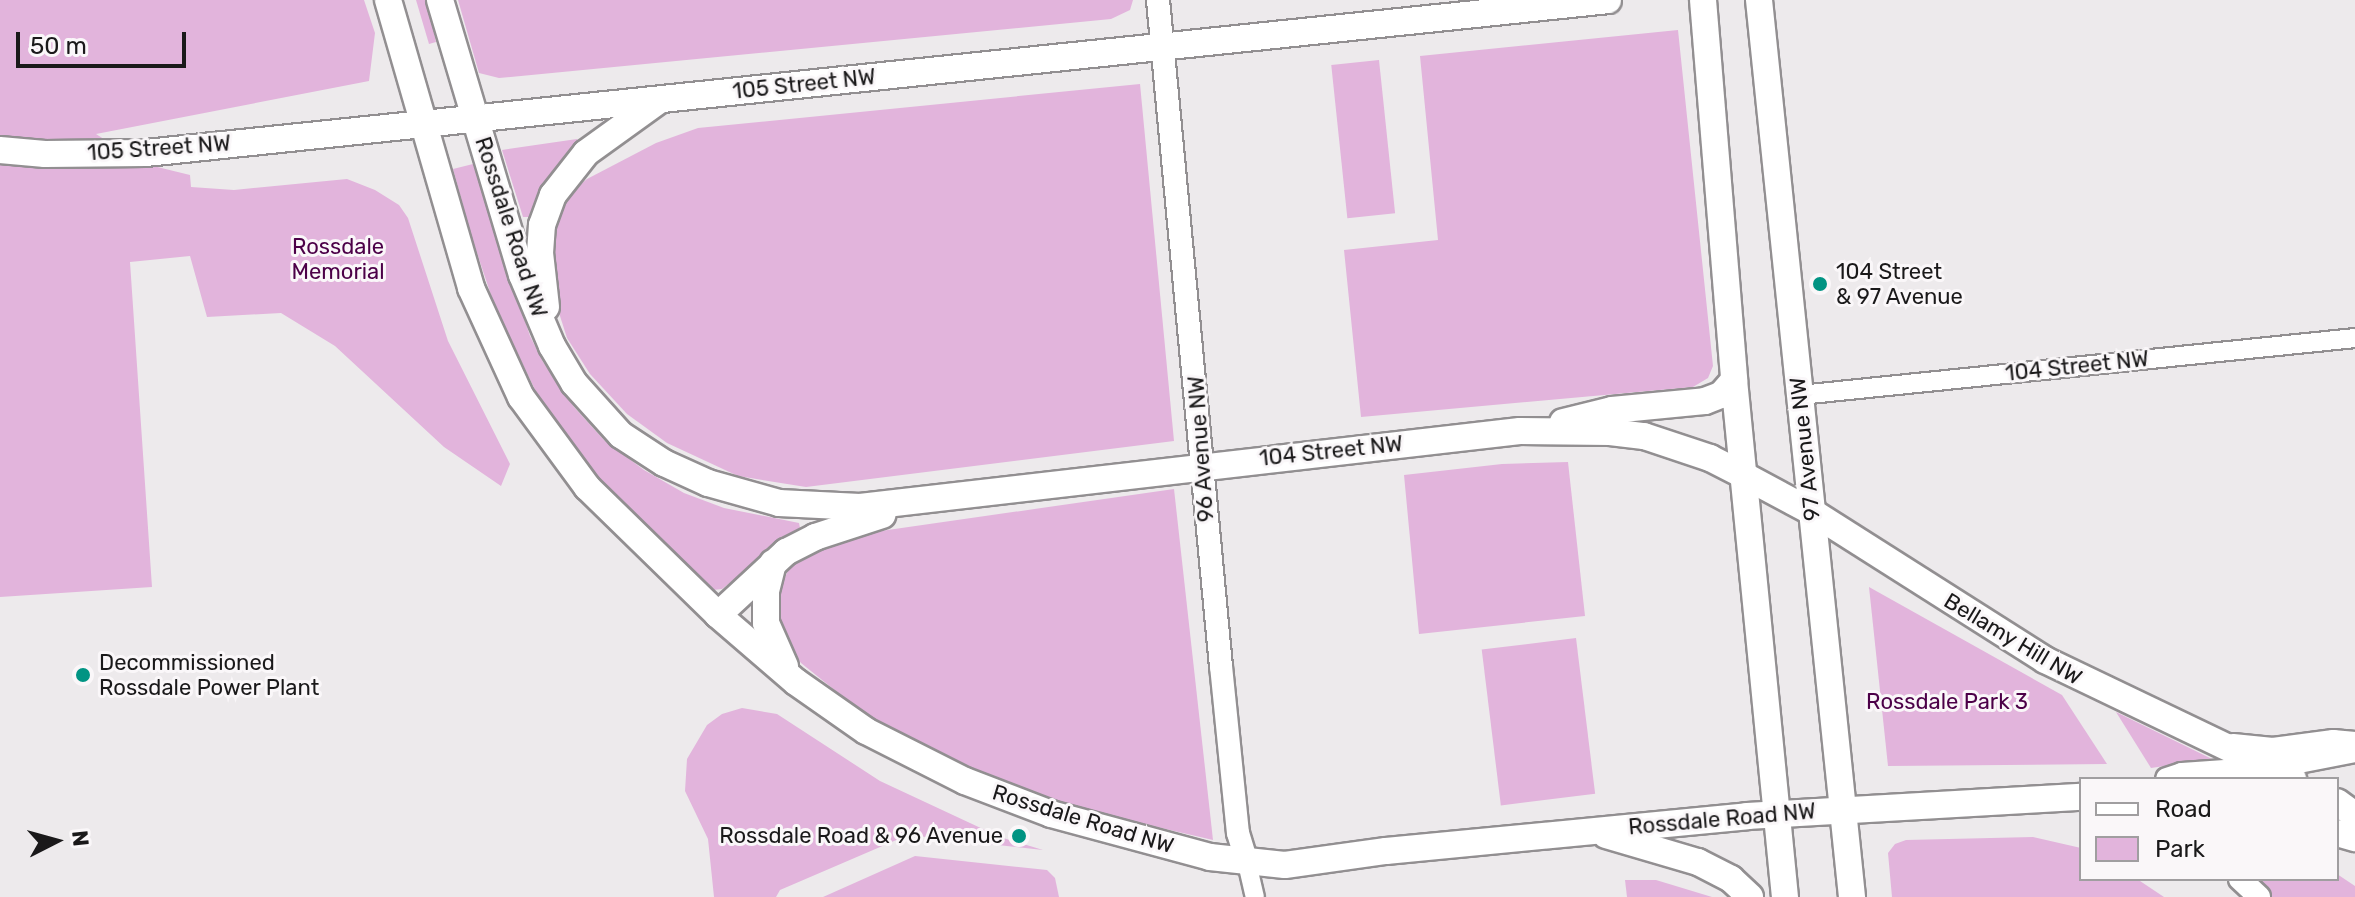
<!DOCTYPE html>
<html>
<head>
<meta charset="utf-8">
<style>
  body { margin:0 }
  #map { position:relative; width:2355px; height:897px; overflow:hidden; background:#edeaec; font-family:Rubik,sans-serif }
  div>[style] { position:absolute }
  .green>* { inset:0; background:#e2b4dc; transform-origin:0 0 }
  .roads { filter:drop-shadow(2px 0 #928f91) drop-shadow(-2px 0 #928f91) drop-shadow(0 2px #928f91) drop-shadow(0 -2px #928f91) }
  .minor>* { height:18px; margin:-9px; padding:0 9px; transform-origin:9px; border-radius:9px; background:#fff }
  .tertiary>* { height:22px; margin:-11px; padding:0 11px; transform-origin:11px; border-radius:11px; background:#fff }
  .secondary>* { height:26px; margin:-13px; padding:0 13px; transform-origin:13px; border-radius:13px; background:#fff }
  .dots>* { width:22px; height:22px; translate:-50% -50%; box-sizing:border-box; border:4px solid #faf7f9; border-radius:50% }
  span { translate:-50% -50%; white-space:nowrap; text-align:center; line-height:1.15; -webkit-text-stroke:6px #faf7f9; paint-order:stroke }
  .street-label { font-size:22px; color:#1a191a }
  .park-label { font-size:22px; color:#4c0048 }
  .poi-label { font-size:22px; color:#1a191a }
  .left { translate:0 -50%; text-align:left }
  .right { translate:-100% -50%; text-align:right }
  .legend { position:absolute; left:2079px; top:777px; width:260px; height:104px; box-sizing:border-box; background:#faf7f9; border:2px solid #a09ea0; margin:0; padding:10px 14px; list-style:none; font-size:24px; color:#1a191a }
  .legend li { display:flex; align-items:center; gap:16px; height:40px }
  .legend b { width:40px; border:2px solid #a09ea0 }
  .north { position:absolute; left:16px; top:801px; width:80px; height:80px; -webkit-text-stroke:6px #faf7f9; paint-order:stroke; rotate:84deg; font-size:22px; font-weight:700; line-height:32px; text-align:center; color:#1a191a }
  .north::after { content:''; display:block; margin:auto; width:28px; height:36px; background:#1a191a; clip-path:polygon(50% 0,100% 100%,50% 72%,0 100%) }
  .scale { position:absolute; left:16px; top:32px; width:170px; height:36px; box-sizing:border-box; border:4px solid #1a191a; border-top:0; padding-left:10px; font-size:24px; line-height:28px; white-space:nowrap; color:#1a191a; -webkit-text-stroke:6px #faf7f9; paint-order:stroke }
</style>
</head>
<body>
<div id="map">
  <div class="green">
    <div style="clip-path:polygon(0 0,364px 0,375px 33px,369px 81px,96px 134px,141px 163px,190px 175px,191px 187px,234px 190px,347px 179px,375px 190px,399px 205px,408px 218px,448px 341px,510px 464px,501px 486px,444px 447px,335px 346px,281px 313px,207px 317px,190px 256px,130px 262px,152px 587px,0 597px)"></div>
    <div style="clip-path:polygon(416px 0,427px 0,436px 42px,429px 44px)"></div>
    <div style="clip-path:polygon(458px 0,1133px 0,1130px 10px,1111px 19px,499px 78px,479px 73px)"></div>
    <div style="clip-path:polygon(1678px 30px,1713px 366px,1708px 378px,1693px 387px,1361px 417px,1344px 250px,1438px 240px,1420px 56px)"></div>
    <div style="left:1379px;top:60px;width:154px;height:48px;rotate:84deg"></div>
    <div style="clip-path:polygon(1140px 84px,1174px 441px,806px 487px,738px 476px,667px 443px,627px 414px,590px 374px,567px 338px,553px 294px,550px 257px,553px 228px,568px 195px,587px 179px,656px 143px,698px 128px)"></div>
    <div style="clip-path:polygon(577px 139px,579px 143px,548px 178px,529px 217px,523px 217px,502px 150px)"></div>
    <div style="clip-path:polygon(473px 164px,530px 336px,543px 362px,574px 407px,604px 440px,644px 470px,684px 493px,724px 508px,799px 523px,800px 528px,722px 589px,713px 590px,599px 481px,540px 400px,495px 307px,472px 238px,453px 169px)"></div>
    <div style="clip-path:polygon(1568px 462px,1585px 616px,1419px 634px,1404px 475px,1502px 464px)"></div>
    <div style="clip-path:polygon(1174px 489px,1213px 840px,1088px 811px,965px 770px,868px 717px,801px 663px,780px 634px,776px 597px,791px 564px,839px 537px)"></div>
    <div style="clip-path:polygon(1869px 587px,2062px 695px,2107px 764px,1888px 766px)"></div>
    <div style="left:1576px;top:638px;width:157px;height:95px;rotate:83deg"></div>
    <div style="clip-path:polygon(742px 708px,777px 714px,880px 781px,1000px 837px,1043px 850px,908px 835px,780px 890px,776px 897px,714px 897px,708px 839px,685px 791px,687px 759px,707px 725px,722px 714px)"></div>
    <div style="clip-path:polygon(2116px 712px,2212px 759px,2151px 768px)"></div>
    <div style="clip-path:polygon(2033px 837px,2081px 848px,2081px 879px,2137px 879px,2164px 897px,1892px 897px,1888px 853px,1895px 844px,1906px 840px)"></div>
    <div style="clip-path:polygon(915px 856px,1047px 870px,1055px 878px,1059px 897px,823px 897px)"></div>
    <div style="clip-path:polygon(2337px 874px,2355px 886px,2355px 897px,2272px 897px,2250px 879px,2337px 879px)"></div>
    <div style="clip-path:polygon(1625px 880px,1656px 880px,1712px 897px,1627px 897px)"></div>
  </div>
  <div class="roads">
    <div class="minor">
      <div style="left:1800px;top:395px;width:558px;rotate:-5.86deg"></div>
      <div style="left:1247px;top:863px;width:35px;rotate:77deg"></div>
    </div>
    <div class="tertiary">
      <div style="left:1158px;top:0;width:669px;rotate:84.6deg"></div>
      <div style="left:1221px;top:666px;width:168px;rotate:84.2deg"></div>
      <div style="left:1238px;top:833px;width:31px;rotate:73deg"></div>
      <div style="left:2233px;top:745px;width:40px;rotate:5.7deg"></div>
      <div style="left:2273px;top:749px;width:61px;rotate:-7.6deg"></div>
      <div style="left:2333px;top:741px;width:22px;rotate:5deg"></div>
      <div style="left:2167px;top:779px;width:16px;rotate:-18deg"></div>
      <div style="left:2182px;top:774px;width:86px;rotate:-4deg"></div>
      <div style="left:2268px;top:768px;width:89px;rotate:-11.1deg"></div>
      <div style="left:2240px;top:879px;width:26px;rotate:43deg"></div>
    </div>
    <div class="secondary">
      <div style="left:388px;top:0;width:300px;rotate:73.9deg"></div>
      <div style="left:471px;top:288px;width:120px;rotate:65.4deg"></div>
      <div style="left:521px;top:397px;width:112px;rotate:53.7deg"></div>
      <div style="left:587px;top:487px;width:183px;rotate:44.3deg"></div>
      <div style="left:718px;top:615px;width:103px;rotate:40.7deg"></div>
      <div style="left:796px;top:682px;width:85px;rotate:35deg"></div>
      <div style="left:866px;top:731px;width:111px;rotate:26.8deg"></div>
      <div style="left:965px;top:781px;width:92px;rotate:21deg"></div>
      <div style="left:1051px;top:814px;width:165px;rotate:15.1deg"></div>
      <div style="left:1210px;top:857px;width:75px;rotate:6.1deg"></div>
      <div style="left:1285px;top:865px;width:102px;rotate:-7.9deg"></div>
      <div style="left:1386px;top:851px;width:363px;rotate:-5.5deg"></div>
      <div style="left:1747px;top:816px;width:335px;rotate:-3.3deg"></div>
      <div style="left:440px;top:0;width:287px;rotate:73.4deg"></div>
      <div style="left:522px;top:275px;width:77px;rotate:67.1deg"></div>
      <div style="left:552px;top:346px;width:43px;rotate:59.3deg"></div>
      <div style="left:574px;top:383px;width:70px;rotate:47.9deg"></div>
      <div style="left:621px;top:435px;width:51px;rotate:33.1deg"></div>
      <div style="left:664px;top:463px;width:48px;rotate:24.4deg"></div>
      <div style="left:708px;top:483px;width:74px;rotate:15.7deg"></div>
      <div style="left:779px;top:503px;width:81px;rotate:2.8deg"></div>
      <div style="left:860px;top:507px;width:664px;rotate:-6.57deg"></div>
      <div style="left:1520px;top:431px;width:90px;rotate:0.6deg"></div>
      <div style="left:1610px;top:432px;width:34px;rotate:7deg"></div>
      <div style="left:1644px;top:436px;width:70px;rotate:18.4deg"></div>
      <div style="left:1710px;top:458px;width:39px;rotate:27deg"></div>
      <div style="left:1745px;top:476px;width:76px;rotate:28.2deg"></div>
      <div style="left:1812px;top:512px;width:276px;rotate:32.4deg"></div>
      <div style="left:2045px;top:660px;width:275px;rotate:25.6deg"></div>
      <div style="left:1703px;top:0;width:381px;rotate:85.3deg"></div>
      <div style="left:1734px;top:380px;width:520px;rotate:84.37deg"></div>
      <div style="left:1759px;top:0;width:902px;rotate:84.08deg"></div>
      <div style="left:0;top:150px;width:45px;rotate:5.1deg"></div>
      <div style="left:45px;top:154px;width:101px;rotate:-0.6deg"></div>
      <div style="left:146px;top:153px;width:1470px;rotate:-5.97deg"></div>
      <div style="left:546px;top:307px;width:54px;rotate:-96.3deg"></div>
      <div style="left:540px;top:253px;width:28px;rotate:-86deg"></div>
      <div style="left:542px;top:225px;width:32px;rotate:-70deg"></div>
      <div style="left:553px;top:195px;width:53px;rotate:-51.8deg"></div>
      <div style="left:586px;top:153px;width:89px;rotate:-35.8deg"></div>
      <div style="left:1563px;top:422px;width:50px;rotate:-13.8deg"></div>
      <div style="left:1612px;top:410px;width:93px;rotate:-5.5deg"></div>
      <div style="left:1705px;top:401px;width:17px;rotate:-21deg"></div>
      <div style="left:1721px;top:395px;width:20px;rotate:-49deg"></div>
      <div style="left:773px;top:563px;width:29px;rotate:104deg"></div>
      <div style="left:766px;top:591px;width:32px;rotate:90deg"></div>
      <div style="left:766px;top:623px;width:47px;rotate:66.2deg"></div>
      <div style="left:718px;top:615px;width:93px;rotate:-42.8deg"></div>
      <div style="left:786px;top:552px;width:33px;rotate:-27deg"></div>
      <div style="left:815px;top:537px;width:71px;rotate:-18.2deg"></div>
      <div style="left:2337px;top:802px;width:22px;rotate:36deg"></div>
      <div style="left:2337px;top:833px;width:19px;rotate:16deg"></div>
      <div style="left:1606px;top:835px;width:96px;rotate:16.4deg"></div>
      <div style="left:1698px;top:862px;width:37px;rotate:27deg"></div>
      <div style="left:1731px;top:879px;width:26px;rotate:43deg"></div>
    </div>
  </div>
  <div class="dots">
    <div style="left:1820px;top:284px;background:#019483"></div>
    <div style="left:83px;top:675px;background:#019483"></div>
    <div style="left:1019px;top:836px;background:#019483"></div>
  </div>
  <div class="street-label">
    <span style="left:804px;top:84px;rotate:-6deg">105 Street NW</span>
    <span style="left:159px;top:148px;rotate:-4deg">105 Street NW</span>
    <span style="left:511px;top:227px;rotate:72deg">Rossdale Road NW</span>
    <span style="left:2077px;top:366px;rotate:-6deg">104 Street NW</span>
    <span style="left:1201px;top:449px;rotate:-94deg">96 Avenue NW</span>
    <span style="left:1805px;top:449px;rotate:-96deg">97 Avenue NW</span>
    <span style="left:1331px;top:451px;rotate:-6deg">104 Street NW</span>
    <span style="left:2013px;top:639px;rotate:31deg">Bellamy Hill NW</span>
    <span style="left:1083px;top:819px;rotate:17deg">Rossdale Road NW</span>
    <span style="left:1722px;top:819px;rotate:-5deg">Rossdale Road NW</span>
  </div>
  <div class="park-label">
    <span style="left:338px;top:259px">Rossdale<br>Memorial</span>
    <span style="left:1947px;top:702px">Rossdale Park 3</span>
  </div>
  <div class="poi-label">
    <span class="left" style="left:1836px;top:284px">104 Street<br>&amp; 97 Avenue</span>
    <span class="left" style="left:99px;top:675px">Decommissioned<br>Rossdale Power Plant</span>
    <span class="right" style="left:1003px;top:836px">Rossdale Road &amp; 96 Avenue</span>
  </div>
  <ul class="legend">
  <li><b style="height:10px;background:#fff"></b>Road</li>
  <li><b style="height:22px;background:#e2b4dc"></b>Park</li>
  </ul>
  <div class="north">N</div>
  <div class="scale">50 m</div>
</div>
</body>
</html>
